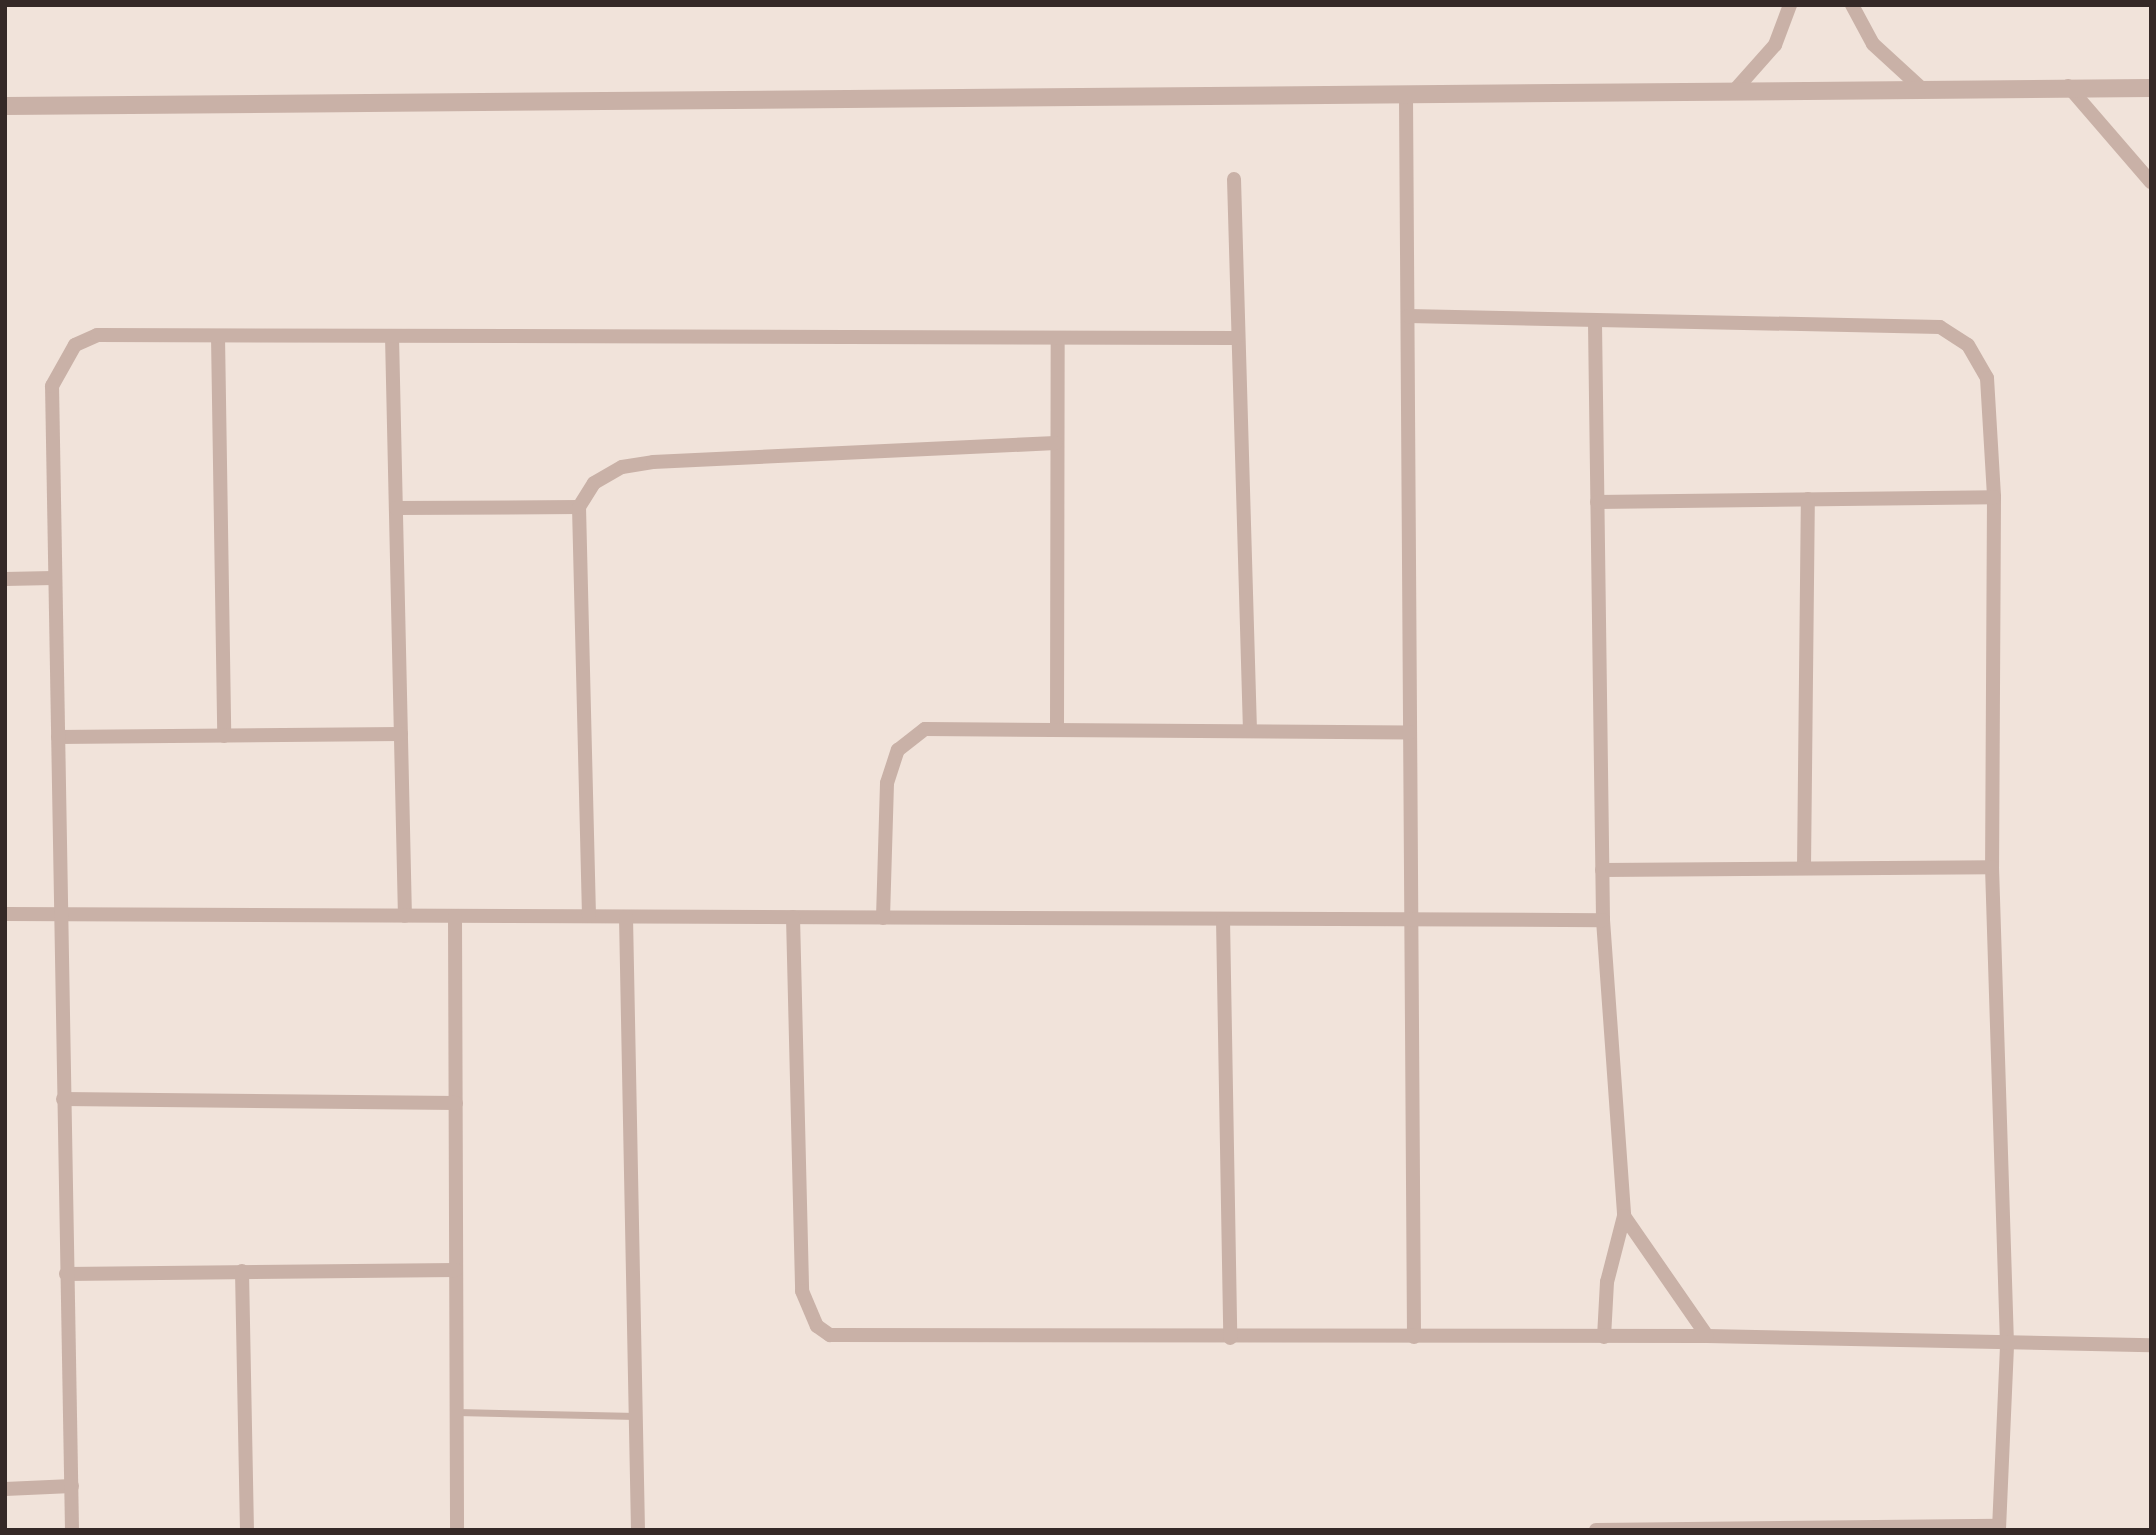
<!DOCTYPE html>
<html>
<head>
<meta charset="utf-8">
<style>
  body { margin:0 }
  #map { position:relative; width:2156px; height:1535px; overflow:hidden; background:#f1e3da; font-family:Figtree,sans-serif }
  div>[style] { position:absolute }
  .service>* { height:7px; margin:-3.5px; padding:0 3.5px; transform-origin:3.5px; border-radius:3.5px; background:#c9b1a7 }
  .minor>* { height:14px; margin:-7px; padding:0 7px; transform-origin:7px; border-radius:7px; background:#c9b1a7 }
  .tertiary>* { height:18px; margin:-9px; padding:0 9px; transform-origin:9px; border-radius:9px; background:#c9b1a7 }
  span { translate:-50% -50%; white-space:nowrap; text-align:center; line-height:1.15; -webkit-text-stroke:6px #f9eee7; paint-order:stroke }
  .frame { position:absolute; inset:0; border:7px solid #352927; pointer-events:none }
</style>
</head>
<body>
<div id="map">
  <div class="service">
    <div style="left:457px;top:1412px;width:179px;rotate:1.3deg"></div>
  </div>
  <div class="minor">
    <div style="left:1852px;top:5px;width:44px;rotate:61.7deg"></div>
    <div style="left:1873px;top:44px;width:64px;rotate:42.5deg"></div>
    <div style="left:2068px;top:86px;width:127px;rotate:49.2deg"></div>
    <div style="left:1735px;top:90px;width:60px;rotate:-48.4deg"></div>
    <div style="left:1775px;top:45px;width:43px;rotate:-69.4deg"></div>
    <div style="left:1406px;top:97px;width:1240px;rotate:89.63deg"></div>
    <div style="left:1234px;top:179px;width:551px;rotate:88.34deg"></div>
    <div style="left:1408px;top:316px;width:532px;rotate:1.18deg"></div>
    <div style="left:1940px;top:327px;width:33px;rotate:33deg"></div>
    <div style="left:1968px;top:345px;width:38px;rotate:60deg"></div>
    <div style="left:1987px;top:378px;width:119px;rotate:86.6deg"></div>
    <div style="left:1994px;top:497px;width:370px;rotate:90.3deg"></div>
    <div style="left:1992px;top:867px;width:479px;rotate:88.2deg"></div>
    <div style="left:2007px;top:1346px;width:184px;rotate:92.5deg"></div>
    <div style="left:1595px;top:323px;width:597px;rotate:89.23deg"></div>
    <div style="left:1603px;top:920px;width:297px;rotate:85.9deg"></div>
    <div style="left:1624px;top:1216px;width:68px;rotate:104.4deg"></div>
    <div style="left:1607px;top:1282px;width:55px;rotate:93.1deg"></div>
    <div style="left:218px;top:336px;width:400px;rotate:89.1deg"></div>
    <div style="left:392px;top:336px;width:580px;rotate:88.72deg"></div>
    <div style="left:1597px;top:502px;width:397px;rotate:-0.7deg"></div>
    <div style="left:396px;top:508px;width:183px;rotate:-0.3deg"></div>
    <div style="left:5px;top:579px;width:48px;rotate:-1.2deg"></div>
    <div style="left:1057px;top:729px;width:391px;rotate:-89.9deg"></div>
    <div style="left:58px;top:737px;width:343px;rotate:-0.5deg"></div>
    <div style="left:1804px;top:868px;width:369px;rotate:-89.4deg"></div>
    <div style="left:1602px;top:870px;width:390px;rotate:-0.4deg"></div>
    <div style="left:5px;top:914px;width:1598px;rotate:0.22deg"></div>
    <div style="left:455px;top:916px;width:614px;rotate:89.81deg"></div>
    <div style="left:589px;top:916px;width:409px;rotate:-91.4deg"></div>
    <div style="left:579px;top:507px;width:28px;rotate:-58deg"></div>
    <div style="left:594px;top:483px;width:32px;rotate:-30deg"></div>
    <div style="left:622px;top:467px;width:31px;rotate:-9deg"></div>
    <div style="left:653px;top:462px;width:403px;rotate:-2.7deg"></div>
    <div style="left:626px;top:917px;width:613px;rotate:88.88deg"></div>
    <div style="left:793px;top:917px;width:374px;rotate:88.6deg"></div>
    <div style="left:802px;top:1291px;width:38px;rotate:67deg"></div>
    <div style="left:817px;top:1326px;width:16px;rotate:35deg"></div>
    <div style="left:830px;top:1335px;width:877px;rotate:0.07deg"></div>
    <div style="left:1707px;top:1336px;width:444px;rotate:1.2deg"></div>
    <div style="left:883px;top:918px;width:135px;rotate:-88.3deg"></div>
    <div style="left:887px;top:783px;width:35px;rotate:-72deg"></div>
    <div style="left:898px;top:750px;width:34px;rotate:-38deg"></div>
    <div style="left:925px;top:729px;width:485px;rotate:0.4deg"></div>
    <div style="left:1223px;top:919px;width:419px;rotate:89deg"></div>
    <div style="left:63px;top:1099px;width:393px;rotate:0.6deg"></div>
    <div style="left:1624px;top:1216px;width:146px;rotate:55.3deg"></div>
    <div style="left:242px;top:1271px;width:259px;rotate:88.9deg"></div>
    <div style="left:66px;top:1274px;width:390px;rotate:-0.6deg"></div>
    <div style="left:5px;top:1489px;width:67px;rotate:-2.6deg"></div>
    <div style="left:72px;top:1530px;width:1144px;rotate:-91deg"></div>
    <div style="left:52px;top:386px;width:47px;rotate:-60.7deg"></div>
    <div style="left:75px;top:345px;width:24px;rotate:-24deg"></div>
    <div style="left:97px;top:335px;width:1139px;rotate:0.15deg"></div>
    <div style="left:1596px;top:1530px;width:403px;rotate:-0.6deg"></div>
  </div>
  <div class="tertiary">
    <div style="left:5px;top:106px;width:2146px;rotate:-0.48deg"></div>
  </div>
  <div class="frame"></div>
</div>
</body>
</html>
